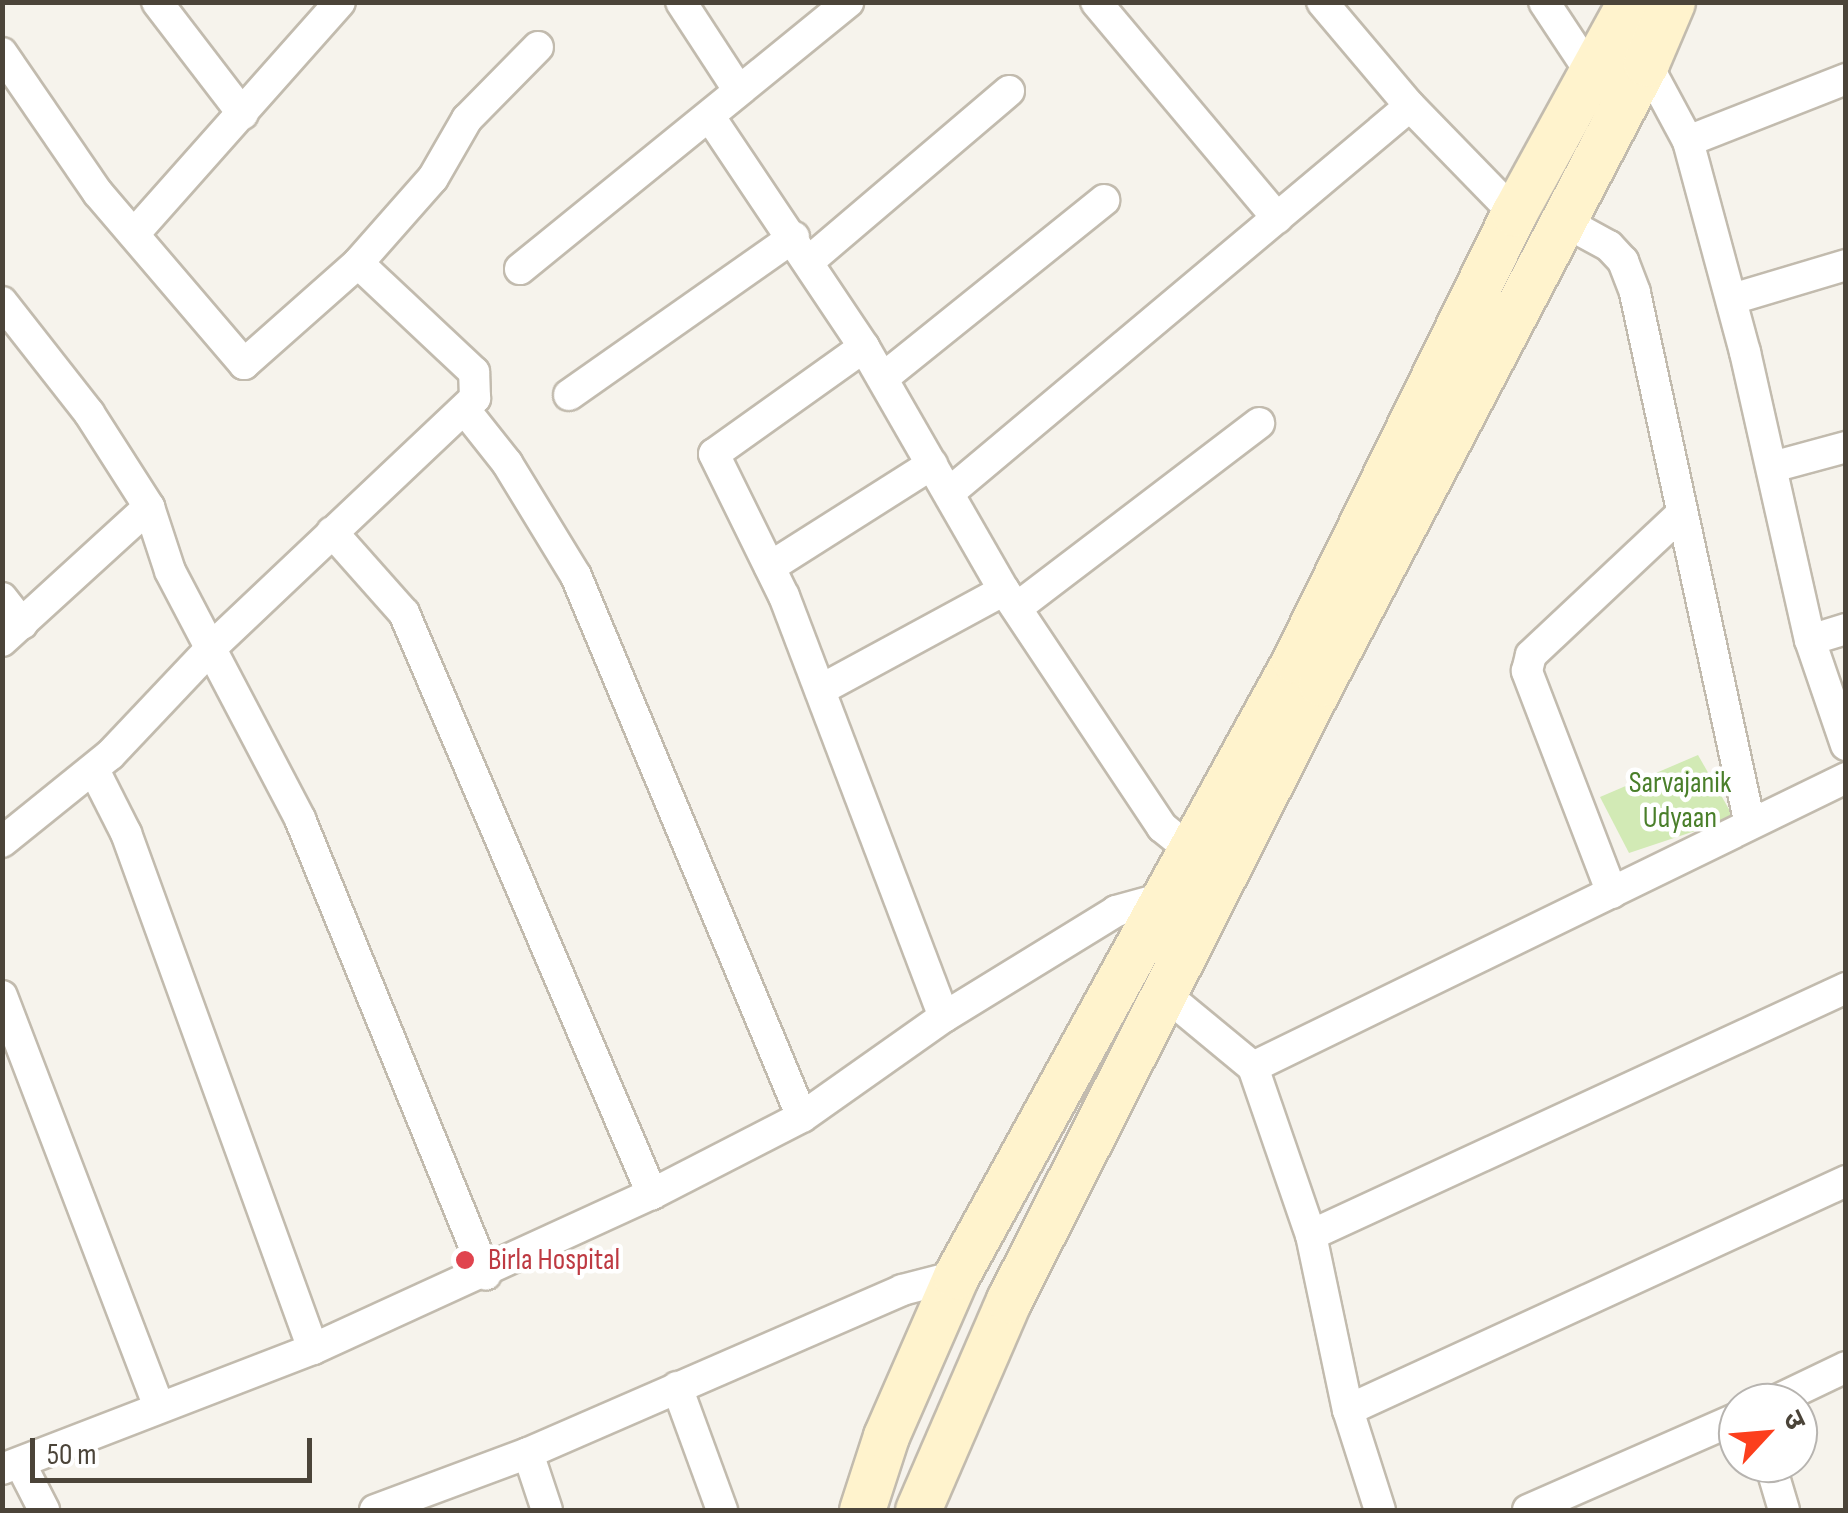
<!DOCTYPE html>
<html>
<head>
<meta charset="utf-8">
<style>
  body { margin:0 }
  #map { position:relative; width:1848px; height:1513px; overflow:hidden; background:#f6f3ec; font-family:"Sofia Sans Condensed","Noto Sans Devanagari",sans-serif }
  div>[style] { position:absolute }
  .green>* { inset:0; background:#d2eab5 }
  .roads { filter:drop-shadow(2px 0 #c2bbae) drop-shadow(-2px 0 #c2bbae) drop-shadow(0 2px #c2bbae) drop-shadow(0 -2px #c2bbae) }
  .street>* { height:30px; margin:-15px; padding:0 15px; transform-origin:15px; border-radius:15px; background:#fff }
  .secondary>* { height:45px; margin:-22.5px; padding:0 22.5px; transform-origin:22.5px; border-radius:22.5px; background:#fff3cd }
  .dots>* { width:28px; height:28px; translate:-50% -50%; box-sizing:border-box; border:5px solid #fff; border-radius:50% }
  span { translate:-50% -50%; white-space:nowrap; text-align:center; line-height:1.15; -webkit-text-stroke:9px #fff; paint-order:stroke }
  .park-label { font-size:30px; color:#4a7f2a }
  .health-label { font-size:30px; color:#be3a42 }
  .left { translate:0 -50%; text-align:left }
  .frame { position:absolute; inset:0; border:5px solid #4b4439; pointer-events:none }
  .north { position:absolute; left:1718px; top:1383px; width:100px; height:100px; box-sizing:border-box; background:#fff; border:2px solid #b7b4b0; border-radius:50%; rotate:64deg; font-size:28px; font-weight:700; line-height:40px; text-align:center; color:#4b4439 }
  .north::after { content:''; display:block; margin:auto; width:35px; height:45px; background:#fc3f1d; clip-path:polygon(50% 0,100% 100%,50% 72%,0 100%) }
  .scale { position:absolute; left:30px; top:1438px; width:282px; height:45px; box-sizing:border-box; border:5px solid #4b4439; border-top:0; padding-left:12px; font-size:30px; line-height:35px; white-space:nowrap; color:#4b4439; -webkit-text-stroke:8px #fff; paint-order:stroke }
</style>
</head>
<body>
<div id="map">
  <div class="green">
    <div style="clip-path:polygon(1698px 755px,1734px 818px,1629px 853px,1600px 797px)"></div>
  </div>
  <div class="roads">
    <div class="street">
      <div style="left:157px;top:2px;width:141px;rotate:52.5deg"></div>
      <div style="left:681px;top:2px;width:103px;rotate:56.9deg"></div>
      <div style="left:1096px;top:2px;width:282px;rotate:50deg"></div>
      <div style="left:1322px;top:2px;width:136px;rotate:49.8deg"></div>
      <div style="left:1410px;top:106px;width:149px;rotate:45.8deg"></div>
      <div style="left:1544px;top:2px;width:82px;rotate:56.5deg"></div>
      <div style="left:2px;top:53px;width:170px;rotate:55.6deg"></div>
      <div style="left:98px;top:193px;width:225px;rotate:49.5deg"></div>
      <div style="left:244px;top:364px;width:152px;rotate:-41.5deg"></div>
      <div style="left:358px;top:263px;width:113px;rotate:-48.6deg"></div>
      <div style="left:433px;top:178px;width:68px;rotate:-60deg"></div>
      <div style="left:467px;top:119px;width:101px;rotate:-45.4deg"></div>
      <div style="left:1646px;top:63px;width:89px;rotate:61.7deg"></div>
      <div style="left:1688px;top:141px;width:219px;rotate:74.9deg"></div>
      <div style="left:1745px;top:352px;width:295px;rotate:77.3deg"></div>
      <div style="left:1810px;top:640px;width:111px;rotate:71.1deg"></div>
      <div style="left:710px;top:117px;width:277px;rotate:56.2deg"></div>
      <div style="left:864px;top:347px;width:280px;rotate:60.1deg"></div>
      <div style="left:1004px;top:590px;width:285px;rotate:56.3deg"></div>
      <div style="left:1162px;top:827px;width:36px;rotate:39deg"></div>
      <div style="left:1688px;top:141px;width:170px;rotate:-21.4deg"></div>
      <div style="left:1563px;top:221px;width:52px;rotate:28.5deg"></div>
      <div style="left:1609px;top:246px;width:21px;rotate:47deg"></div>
      <div style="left:1623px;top:261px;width:34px;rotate:69deg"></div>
      <div style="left:1635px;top:293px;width:539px;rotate:77.79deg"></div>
      <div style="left:134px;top:234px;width:310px;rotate:-48.4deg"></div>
      <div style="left:808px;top:262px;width:264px;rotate:-40.4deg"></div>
      <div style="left:520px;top:269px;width:423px;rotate:-39.1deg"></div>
      <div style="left:1732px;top:299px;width:119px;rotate:-16.6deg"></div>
      <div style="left:2px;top:302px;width:141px;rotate:51.9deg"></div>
      <div style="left:89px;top:413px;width:112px;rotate:57.4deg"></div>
      <div style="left:149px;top:507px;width:67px;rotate:71.8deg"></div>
      <div style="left:170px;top:571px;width:280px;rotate:62.3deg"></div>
      <div style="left:300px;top:819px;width:492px;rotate:67.8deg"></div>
      <div style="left:864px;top:347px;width:184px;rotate:144.5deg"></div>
      <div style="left:714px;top:454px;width:158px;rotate:63.8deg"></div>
      <div style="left:784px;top:596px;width:450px;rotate:69.2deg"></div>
      <div style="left:883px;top:378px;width:284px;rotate:-38.8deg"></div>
      <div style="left:569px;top:395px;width:275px;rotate:-35.1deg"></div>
      <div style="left:465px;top:410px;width:68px;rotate:51.6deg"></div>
      <div style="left:507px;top:463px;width:132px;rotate:58.6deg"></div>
      <div style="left:576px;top:576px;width:586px;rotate:67.33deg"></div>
      <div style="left:1772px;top:467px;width:77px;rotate:-15.1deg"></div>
      <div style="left:950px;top:492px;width:600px;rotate:-40deg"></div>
      <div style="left:332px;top:532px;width:108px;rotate:48.4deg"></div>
      <div style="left:404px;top:613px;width:632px;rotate:66.88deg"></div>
      <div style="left:770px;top:567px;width:192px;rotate:-32.4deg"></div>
      <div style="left:2px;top:598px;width:33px;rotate:52deg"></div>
      <div style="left:1019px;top:606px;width:302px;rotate:-37.3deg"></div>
      <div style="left:1810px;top:640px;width:38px;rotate:-17deg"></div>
      <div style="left:2px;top:641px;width:199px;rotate:-42.4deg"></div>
      <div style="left:822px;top:689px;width:207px;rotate:-28.5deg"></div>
      <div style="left:94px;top:770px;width:71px;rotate:63.1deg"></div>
      <div style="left:126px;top:833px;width:549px;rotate:70.08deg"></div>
      <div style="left:2px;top:842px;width:139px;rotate:-38.9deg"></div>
      <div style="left:110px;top:755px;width:150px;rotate:-46.6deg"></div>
      <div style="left:213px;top:646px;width:361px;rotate:-43.4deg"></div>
      <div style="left:475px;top:398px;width:26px;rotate:-92deg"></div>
      <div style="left:474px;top:372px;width:159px;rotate:-136.8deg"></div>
      <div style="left:1612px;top:893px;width:238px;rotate:-111deg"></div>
      <div style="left:1527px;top:671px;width:16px;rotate:-76deg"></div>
      <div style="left:1531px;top:655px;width:204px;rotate:-43.2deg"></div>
      <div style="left:1166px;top:995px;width:113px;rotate:39.6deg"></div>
      <div style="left:1253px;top:1067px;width:178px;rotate:71deg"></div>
      <div style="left:1311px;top:1235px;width:179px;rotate:78.1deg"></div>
      <div style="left:1348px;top:1410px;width:105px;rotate:72.3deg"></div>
      <div style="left:2px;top:996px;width:438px;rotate:69.1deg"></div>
      <div style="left:1253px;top:1067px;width:660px;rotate:-25.98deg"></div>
      <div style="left:1311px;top:1235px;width:589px;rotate:-24.78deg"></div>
      <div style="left:677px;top:1387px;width:131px;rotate:69.9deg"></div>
      <div style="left:1771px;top:1403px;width:83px;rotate:-25.6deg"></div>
      <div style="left:1348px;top:1410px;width:548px;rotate:-24.69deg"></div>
      <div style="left:528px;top:1453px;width:60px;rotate:71.6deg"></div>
      <div style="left:20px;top:1463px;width:53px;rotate:62.9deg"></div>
      <div style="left:1770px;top:1463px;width:49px;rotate:73.4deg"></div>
      <div style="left:2px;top:1469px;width:333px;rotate:-21.1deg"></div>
      <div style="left:313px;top:1349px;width:373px;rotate:-24.6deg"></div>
      <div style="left:652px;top:1194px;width:169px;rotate:-27.2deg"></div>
      <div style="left:802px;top:1117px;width:174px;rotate:-35.2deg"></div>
      <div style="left:944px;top:1017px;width:202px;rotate:-31.6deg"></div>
      <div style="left:1116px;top:911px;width:49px;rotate:-15.5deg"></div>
      <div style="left:375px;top:1510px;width:163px;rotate:-20.4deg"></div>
      <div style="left:528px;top:1453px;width:408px;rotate:-23.5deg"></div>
      <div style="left:902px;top:1290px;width:56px;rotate:-14.5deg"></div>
      <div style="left:1528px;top:1510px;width:229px;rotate:-23.7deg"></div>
    </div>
    <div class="secondary">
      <div style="left:862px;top:1510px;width:78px;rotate:-72deg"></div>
      <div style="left:886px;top:1436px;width:175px;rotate:-66.4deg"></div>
      <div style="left:956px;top:1276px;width:703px;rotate:-61.17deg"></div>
      <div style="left:1295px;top:660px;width:498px;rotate:-63.9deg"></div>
      <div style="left:1514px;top:213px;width:241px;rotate:-61.2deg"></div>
      <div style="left:918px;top:1510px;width:229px;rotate:-66.6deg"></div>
      <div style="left:1009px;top:1300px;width:691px;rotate:-63.18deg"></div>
      <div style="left:1321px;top:683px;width:700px;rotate:-62.34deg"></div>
      <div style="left:1646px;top:63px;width:66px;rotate:-66.9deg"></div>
    </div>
  </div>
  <div class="dots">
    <div style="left:465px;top:1260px;background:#e0444e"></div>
  </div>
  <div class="park-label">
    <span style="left:1680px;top:800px">Sarvajanik<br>Udyaan</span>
  </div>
  <div class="health-label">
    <span class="left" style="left:488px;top:1260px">Birla Hospital</span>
  </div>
  <div class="frame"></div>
  <div class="north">उ</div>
  <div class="scale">50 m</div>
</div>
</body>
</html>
